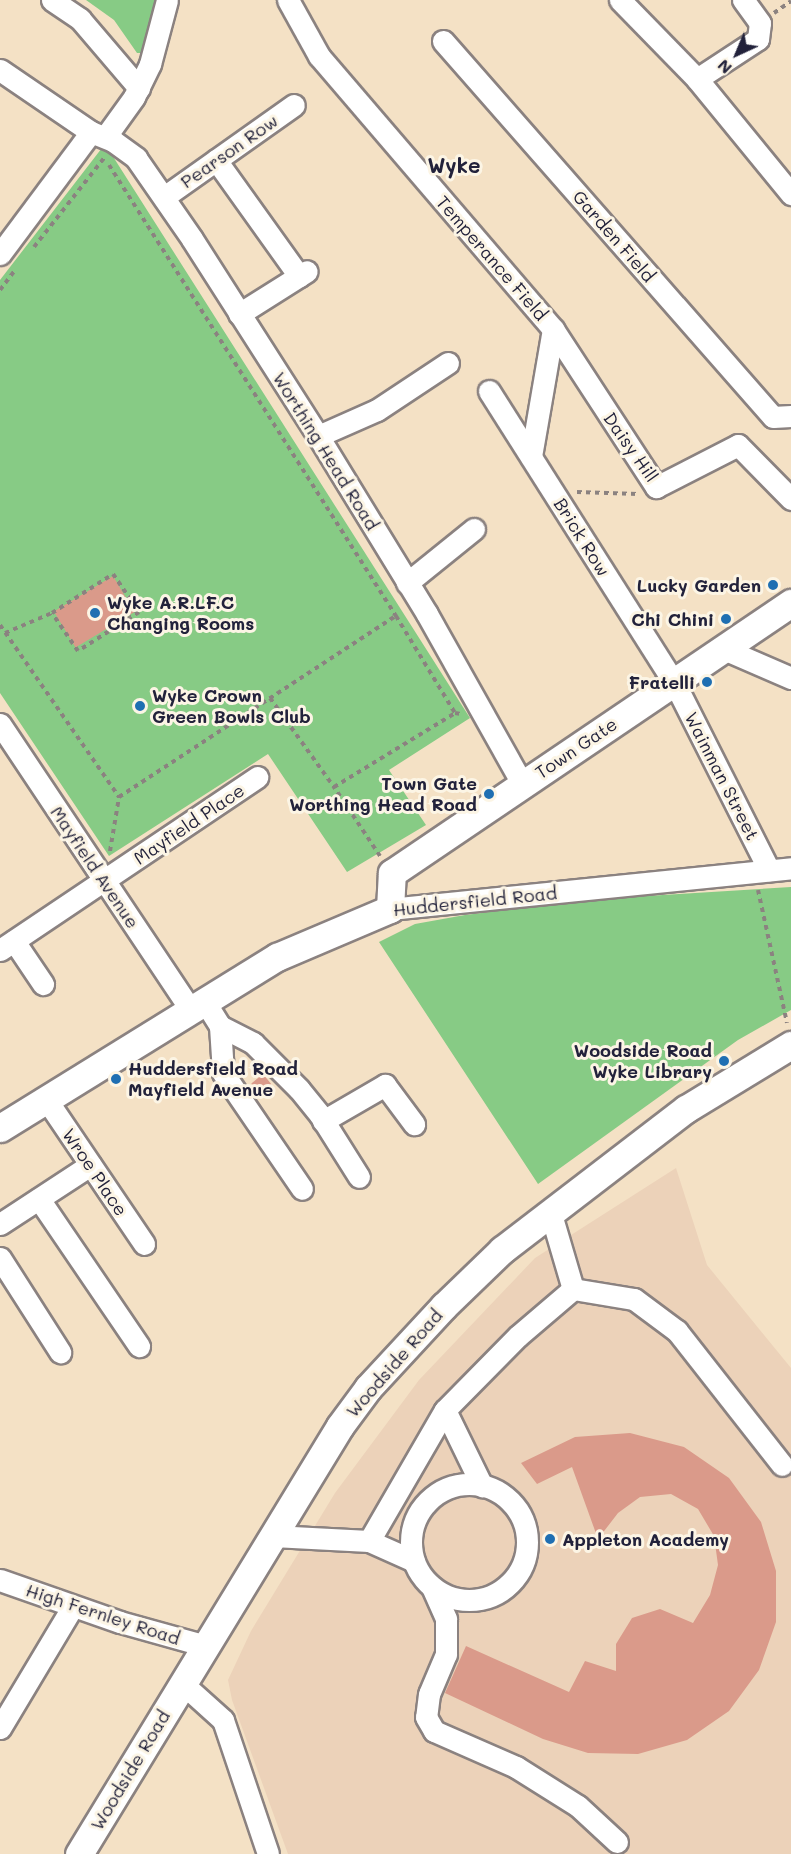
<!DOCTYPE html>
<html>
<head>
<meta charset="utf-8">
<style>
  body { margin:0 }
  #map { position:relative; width:791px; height:1854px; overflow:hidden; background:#f4e1c5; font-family:Mali,sans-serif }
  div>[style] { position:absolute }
  .built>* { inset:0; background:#ecd2b9 }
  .green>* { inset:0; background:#87cb85 }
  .building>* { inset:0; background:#da9a8a; transform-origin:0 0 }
  .path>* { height:4px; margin-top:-2px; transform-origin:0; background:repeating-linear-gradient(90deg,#8b8280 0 4.5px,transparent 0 9px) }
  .roads { filter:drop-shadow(2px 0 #8b8280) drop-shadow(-2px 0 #8b8280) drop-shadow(0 2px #8b8280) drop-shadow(0 -2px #8b8280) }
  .minor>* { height:21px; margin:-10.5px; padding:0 10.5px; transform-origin:10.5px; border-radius:10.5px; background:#fff }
  .minor>.ring { margin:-10.5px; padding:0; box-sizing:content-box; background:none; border:21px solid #fff; border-radius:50% }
  .major>* { height:27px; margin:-13.5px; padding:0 13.5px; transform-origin:13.5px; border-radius:13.5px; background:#fff }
  .dots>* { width:16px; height:16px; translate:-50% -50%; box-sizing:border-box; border:3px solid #fcf5e5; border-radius:50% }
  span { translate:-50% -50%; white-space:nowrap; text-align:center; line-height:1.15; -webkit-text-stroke:6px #fcf5e5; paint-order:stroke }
  .street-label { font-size:18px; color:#22223b }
  .poi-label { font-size:18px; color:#22223b; font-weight:700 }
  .right { translate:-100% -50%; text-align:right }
  .left { translate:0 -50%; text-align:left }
  .quarter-label { font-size:21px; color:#22223b; font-weight:700 }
  .north { position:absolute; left:707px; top:24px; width:60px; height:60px; -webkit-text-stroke:4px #fcf5e5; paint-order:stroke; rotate:224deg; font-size:16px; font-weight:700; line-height:24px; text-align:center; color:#22223b }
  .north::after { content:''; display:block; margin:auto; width:21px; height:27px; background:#22223b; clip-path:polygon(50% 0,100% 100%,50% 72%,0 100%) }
</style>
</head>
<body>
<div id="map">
  <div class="built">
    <div style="clip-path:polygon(676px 1168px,707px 1265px,791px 1368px,791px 1854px,288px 1854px,232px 1700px,228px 1680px,251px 1631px,335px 1493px,419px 1380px,535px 1258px)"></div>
  </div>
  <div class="green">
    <div style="clip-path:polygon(86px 0,159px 0,143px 53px,137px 53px,114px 20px)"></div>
    <div style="clip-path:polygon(105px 144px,470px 718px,389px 770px,426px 825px,347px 872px,268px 754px,109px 856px,0 693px,0 280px)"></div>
    <div style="clip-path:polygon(791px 887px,791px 1010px,738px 1040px,538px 1184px,379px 942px,415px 924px,465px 915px,598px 899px)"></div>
  </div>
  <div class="building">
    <div style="left:113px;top:576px;width:42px;height:69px;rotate:59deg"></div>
    <div style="left:263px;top:1074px;width:13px;height:15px;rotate:51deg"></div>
    <div style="clip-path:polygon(630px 1433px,684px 1447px,729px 1478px,761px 1522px,776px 1571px,776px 1622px,759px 1670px,729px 1711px,687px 1740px,638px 1754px,588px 1753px,543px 1739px,445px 1693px,466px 1646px,569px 1692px,585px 1661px,616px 1671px,616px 1644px,632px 1618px,660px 1609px,693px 1623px,710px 1595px,718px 1565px,714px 1536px,698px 1509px,671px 1494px,640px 1497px,618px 1513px,598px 1539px,572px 1467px,537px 1484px,521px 1463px,575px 1437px)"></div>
  </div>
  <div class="path">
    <div style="left:774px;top:13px;width:21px;rotate:-35deg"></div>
    <div style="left:109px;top:165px;width:535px;rotate:57.53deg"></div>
    <div style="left:34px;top:247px;width:113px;rotate:-51.8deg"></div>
    <div style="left:0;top:290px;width:26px;rotate:-53deg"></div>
    <div style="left:577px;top:492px;width:61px;rotate:1.9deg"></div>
    <div style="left:113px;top:574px;width:46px;rotate:55.6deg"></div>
    <div style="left:139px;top:612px;width:72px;rotate:147.4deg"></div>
    <div style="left:78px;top:651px;width:46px;rotate:-124.4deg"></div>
    <div style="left:52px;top:613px;width:72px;rotate:-32.6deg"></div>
    <div style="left:0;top:625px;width:209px;rotate:55.3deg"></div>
    <div style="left:5px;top:633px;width:51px;rotate:-23.1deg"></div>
    <div style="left:270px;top:698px;width:110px;rotate:54.3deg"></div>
    <div style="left:110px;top:851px;width:55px;rotate:-80.5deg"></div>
    <div style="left:119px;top:797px;width:331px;rotate:-33.2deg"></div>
    <div style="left:396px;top:616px;width:114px;rotate:58.7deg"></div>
    <div style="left:455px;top:713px;width:6px;rotate:9deg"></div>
    <div style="left:380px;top:856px;width:83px;rotate:-123.7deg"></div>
    <div style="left:334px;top:787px;width:142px;rotate:-31.4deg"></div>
    <div style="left:758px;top:890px;width:136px;rotate:77.7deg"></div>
  </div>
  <div class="roads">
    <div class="minor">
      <div style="left:52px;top:0;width:34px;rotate:34deg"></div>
      <div style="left:80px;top:19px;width:91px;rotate:49.5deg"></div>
      <div style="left:288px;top:0;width:64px;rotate:61deg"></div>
      <div style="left:319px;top:56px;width:360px;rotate:49.4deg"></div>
      <div style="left:553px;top:329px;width:129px;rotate:99.8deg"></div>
      <div style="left:620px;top:0;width:110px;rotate:45.7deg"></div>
      <div style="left:697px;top:79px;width:149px;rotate:50.7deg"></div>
      <div style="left:443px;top:41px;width:500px;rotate:48.73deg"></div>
      <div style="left:773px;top:417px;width:18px;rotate:-3deg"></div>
      <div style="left:0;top:70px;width:110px;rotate:34.3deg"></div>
      <div style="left:91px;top:132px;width:24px;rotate:22deg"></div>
      <div style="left:113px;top:141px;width:29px;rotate:36deg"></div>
      <div style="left:136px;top:158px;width:98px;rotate:55.3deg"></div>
      <div style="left:192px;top:239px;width:234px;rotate:57.4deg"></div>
      <div style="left:318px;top:436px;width:209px;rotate:58.5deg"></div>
      <div style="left:427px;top:614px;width:196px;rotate:60.7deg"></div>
      <div style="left:697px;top:79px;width:73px;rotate:-33.3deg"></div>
      <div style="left:758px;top:39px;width:16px;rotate:-83deg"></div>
      <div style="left:760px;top:23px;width:29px;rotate:-126deg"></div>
      <div style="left:106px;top:136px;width:48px;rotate:-54.3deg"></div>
      <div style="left:134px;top:97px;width:37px;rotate:-64deg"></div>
      <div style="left:150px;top:64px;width:66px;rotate:-75.1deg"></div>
      <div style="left:216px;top:160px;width:143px;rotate:54.4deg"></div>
      <div style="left:164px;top:197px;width:159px;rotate:-35.3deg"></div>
      <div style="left:0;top:254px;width:152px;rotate:-53.3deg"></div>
      <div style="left:239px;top:314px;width:80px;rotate:-32.3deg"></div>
      <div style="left:553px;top:329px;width:189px;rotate:56.9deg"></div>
      <div style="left:656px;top:487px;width:92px;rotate:-27.1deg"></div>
      <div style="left:738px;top:445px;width:76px;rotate:45.5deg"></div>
      <div style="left:489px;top:391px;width:345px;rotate:57.6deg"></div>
      <div style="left:674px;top:682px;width:211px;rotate:63.2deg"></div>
      <div style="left:318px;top:436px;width:64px;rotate:-23.8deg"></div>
      <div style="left:377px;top:410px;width:85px;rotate:-33.5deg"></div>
      <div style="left:407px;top:583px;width:86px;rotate:-38.9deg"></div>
      <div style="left:724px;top:649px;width:73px;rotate:23.4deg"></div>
      <div style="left:0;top:724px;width:344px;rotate:56.3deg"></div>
      <div style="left:390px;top:909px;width:403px;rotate:-5.8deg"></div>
      <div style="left:14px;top:941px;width:52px;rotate:56deg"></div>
      <div style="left:0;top:950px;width:310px;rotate:-33.9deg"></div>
      <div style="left:205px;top:1002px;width:28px;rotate:58deg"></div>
      <div style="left:220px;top:1026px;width:37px;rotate:27deg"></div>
      <div style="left:253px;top:1043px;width:65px;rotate:45deg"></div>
      <div style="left:299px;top:1089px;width:33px;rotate:51deg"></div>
      <div style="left:320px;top:1115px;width:73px;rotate:57.8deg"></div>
      <div style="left:220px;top:1026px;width:47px;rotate:86.3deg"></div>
      <div style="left:223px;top:1073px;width:140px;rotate:55.7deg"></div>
      <div style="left:46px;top:1099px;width:175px;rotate:55.9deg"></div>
      <div style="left:323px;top:1121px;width:72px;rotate:-30.1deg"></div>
      <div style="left:385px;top:1085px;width:49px;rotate:53.4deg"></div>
      <div style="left:39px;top:1199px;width:178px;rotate:55.8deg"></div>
      <div style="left:0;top:1224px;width:108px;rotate:-33.2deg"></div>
      <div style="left:0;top:1258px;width:112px;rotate:57.4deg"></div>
      <div style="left:573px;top:1289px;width:62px;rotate:9.3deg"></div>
      <div style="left:634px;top:1299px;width:54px;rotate:36.7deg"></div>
      <div style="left:677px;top:1331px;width:170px;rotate:51.9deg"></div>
      <div style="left:445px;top:1410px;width:85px;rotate:64deg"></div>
      <div class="ring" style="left:411px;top:1484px;width:95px;height:95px"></div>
      <div style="left:273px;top:1536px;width:96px;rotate:3deg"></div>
      <div style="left:369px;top:1541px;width:49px;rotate:24deg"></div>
      <div style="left:369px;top:1541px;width:151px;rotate:-59.9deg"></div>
      <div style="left:445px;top:1410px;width:104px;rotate:-45.4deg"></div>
      <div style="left:518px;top:1336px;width:72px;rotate:-40.5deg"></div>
      <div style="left:573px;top:1289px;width:81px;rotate:-106.4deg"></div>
      <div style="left:0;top:1580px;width:127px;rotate:19.3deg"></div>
      <div style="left:120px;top:1622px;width:89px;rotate:15.6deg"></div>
      <div style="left:432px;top:1587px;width:35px;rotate:66deg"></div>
      <div style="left:446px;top:1619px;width:35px;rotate:90deg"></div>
      <div style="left:446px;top:1654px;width:43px;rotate:113deg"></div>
      <div style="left:429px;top:1694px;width:23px;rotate:97deg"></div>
      <div style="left:426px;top:1717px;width:16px;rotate:60deg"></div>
      <div style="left:434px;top:1731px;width:90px;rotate:23.7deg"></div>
      <div style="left:516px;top:1767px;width:73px;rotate:32.2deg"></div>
      <div style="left:578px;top:1806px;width:53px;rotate:42.7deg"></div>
      <div style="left:183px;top:1684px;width:54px;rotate:42deg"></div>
      <div style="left:223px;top:1720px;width:141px;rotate:71.4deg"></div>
      <div style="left:0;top:1728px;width:142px;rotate:-59.1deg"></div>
    </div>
    <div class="major">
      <div style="left:0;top:1128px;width:326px;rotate:-31.7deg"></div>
      <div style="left:277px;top:957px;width:123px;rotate:-23deg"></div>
      <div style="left:390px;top:909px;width:36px;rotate:-87deg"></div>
      <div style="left:392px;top:873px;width:482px;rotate:-34.1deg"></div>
      <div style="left:79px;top:1854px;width:501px;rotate:-58.62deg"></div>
      <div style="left:340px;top:1426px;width:47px;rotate:-53.6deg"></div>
      <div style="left:368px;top:1388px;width:112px;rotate:-47.2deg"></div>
      <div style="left:444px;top:1306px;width:81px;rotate:-44deg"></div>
      <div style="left:502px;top:1250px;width:232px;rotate:-37.5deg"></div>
      <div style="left:686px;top:1109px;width:123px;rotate:-31.4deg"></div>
    </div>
  </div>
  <div class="dots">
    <div style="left:773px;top:585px;background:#1f6fb2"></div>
    <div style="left:95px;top:613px;background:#1f6fb2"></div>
    <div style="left:726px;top:619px;background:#1f6fb2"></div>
    <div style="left:707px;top:682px;background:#1f6fb2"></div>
    <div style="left:140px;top:706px;background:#1f6fb2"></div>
    <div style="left:489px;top:794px;background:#1f6fb2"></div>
    <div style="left:724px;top:1061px;background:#1f6fb2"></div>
    <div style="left:116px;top:1079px;background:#1f6fb2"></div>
    <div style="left:550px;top:1539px;background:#1f6fb2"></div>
  </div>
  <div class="street-label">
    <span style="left:229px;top:151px;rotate:-35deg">Pearson Row</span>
    <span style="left:614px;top:236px;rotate:49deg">Garden Field</span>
    <span style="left:492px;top:258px;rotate:49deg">Temperance Field</span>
    <span style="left:631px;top:447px;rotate:55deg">Daisy Hill</span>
    <span style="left:326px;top:451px;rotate:58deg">Worthing Head Road</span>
    <span style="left:582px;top:537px;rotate:58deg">Brick Row</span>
    <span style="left:576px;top:748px;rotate:-34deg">Town Gate</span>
    <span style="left:722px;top:776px;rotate:63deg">Wainman Street</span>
    <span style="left:189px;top:824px;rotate:-34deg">Mayfield Place</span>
    <span style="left:95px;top:867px;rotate:56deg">Mayfield Avenue</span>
    <span style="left:475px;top:901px;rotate:-6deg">Huddersfield Road</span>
    <span style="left:95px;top:1172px;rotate:56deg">Wroe Place</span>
    <span style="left:394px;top:1363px;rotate:-49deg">Woodside Road</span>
    <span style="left:103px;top:1614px;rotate:18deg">High Fernley Road</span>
    <span style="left:130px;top:1770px;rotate:-59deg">Woodside Road</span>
  </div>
  <div class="poi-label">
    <span class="right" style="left:761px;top:585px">Lucky Garden</span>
    <span class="left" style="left:107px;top:613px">Wyke A.R.LF.C<br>Changing Rooms</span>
    <span class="right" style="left:714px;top:619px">Chi Chini</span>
    <span class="right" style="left:695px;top:682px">Fratelli</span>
    <span class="left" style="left:152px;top:706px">Wyke Crown<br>Green Bowls Club</span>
    <span class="right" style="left:477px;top:794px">Town Gate<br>Worthing Head Road</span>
    <span class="right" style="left:712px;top:1061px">Woodside Road<br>Wyke Library</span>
    <span class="left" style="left:128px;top:1079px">Huddersfield Road<br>Mayfield Avenue</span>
    <span class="left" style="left:562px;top:1539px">Appleton Academy</span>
  </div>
  <div class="quarter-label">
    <span style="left:454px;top:165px">Wyke</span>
  </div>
  <div class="north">N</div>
</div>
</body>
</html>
